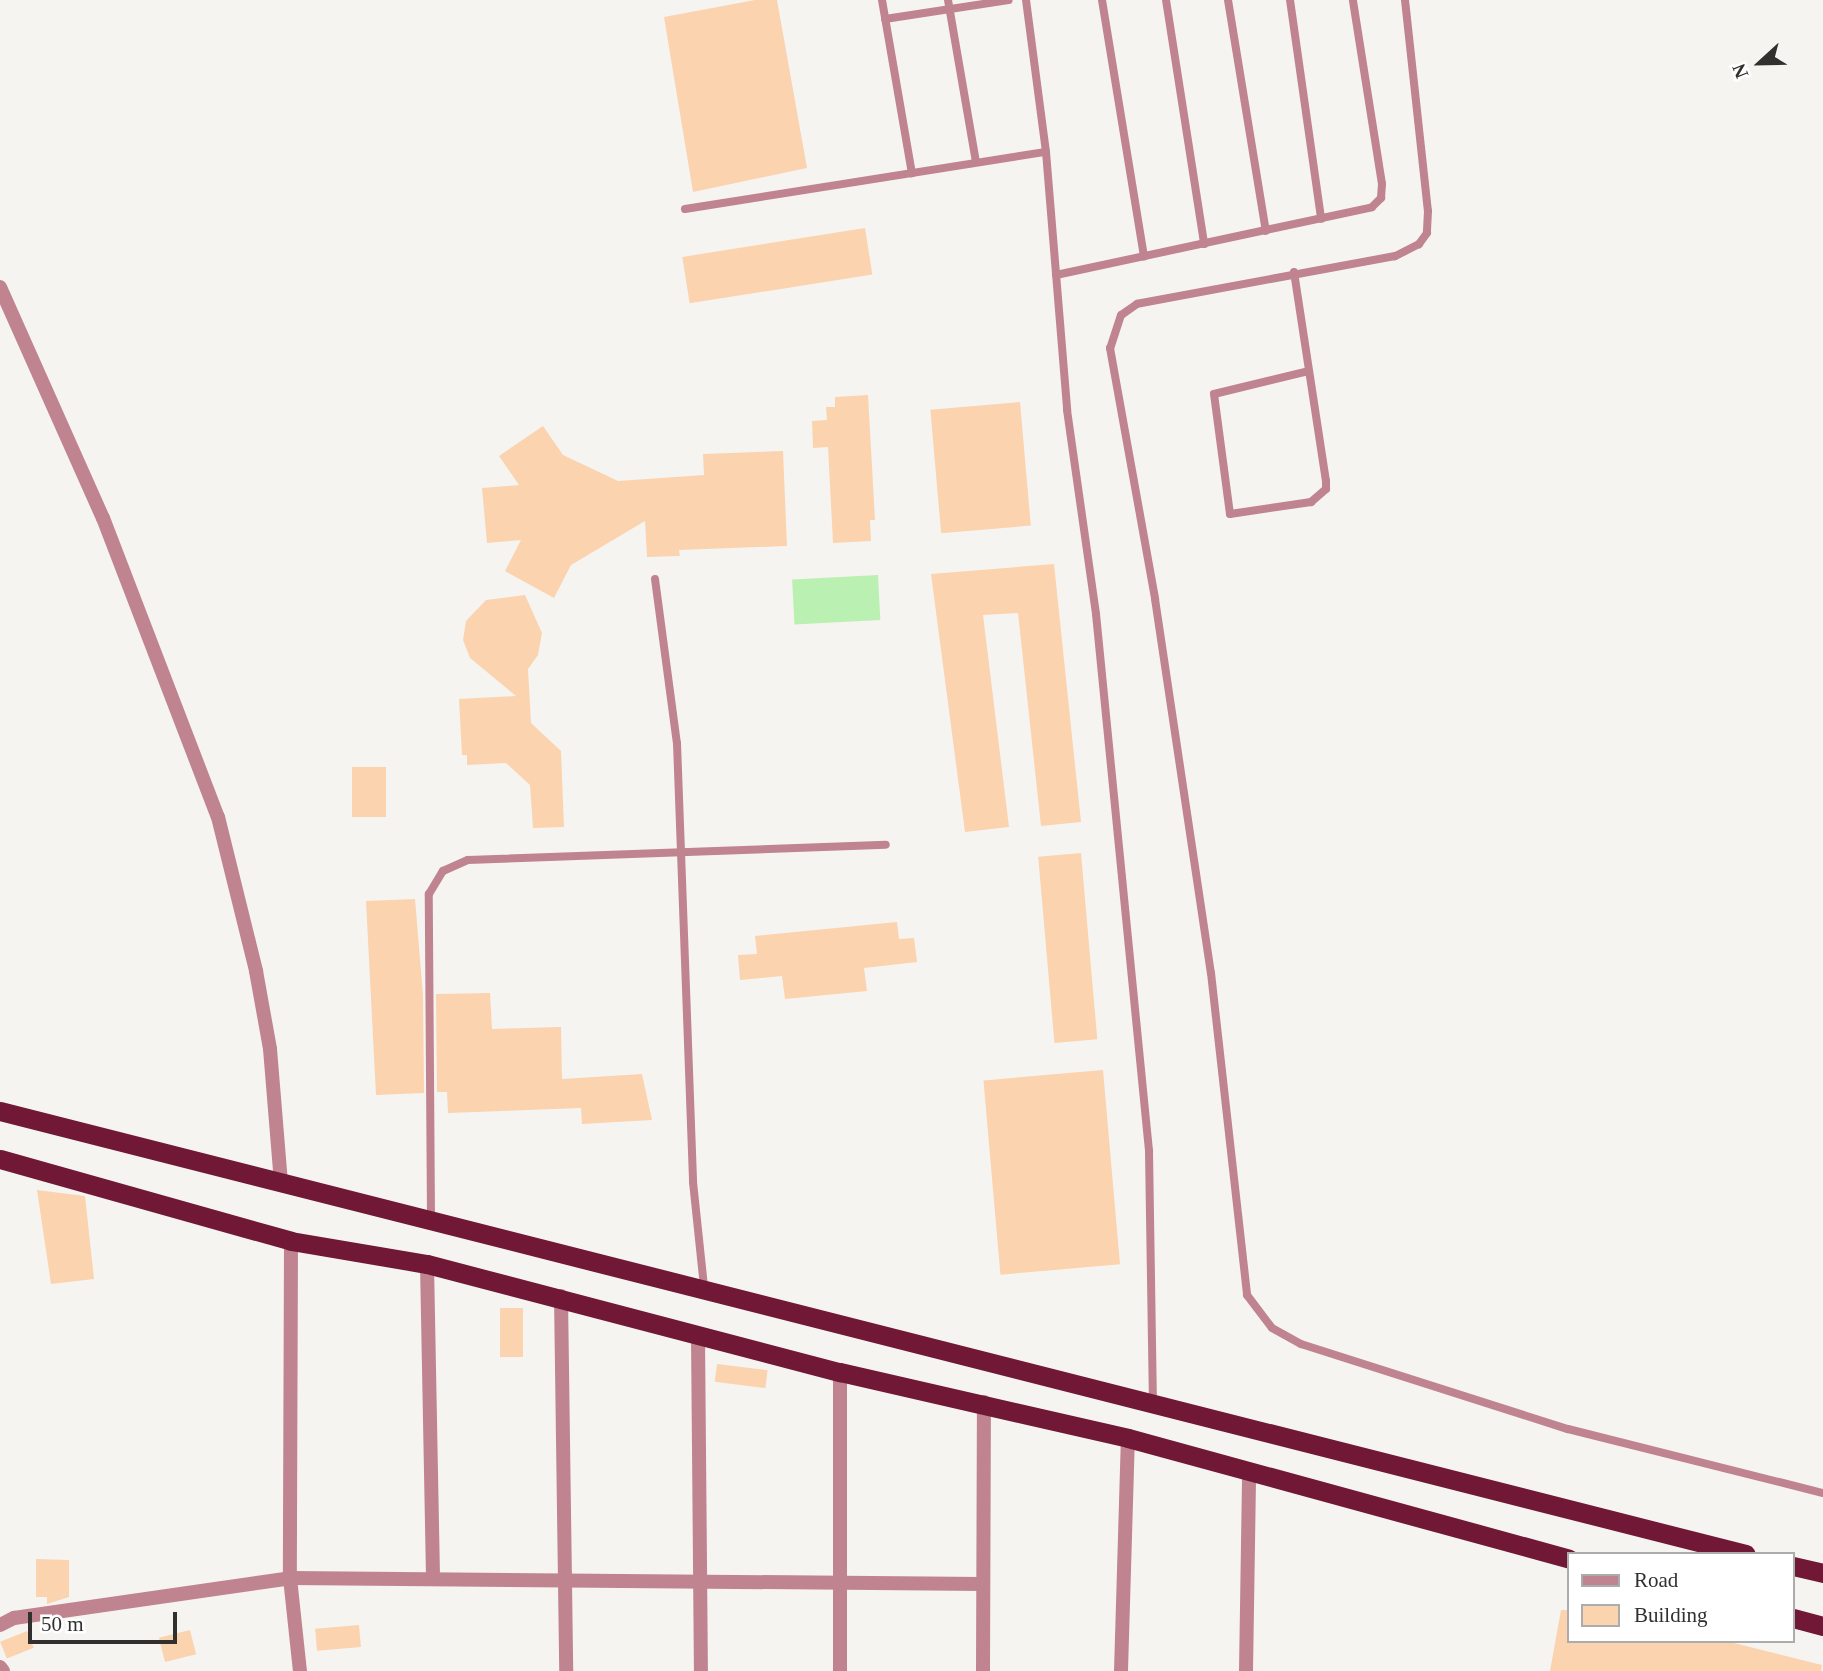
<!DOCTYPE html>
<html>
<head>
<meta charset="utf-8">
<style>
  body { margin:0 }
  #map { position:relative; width:1823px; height:1671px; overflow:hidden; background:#f6f4f1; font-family:Georgia,serif }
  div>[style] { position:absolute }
  .green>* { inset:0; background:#baf0b1; transform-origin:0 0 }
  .building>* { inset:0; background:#fbd3af; transform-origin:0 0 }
  .service>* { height:8px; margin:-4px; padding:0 4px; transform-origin:4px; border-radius:4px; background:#c08490 }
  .minor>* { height:14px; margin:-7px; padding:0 7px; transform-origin:7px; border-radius:7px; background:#c08490 }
  .trunk>* { height:19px; margin:-9.5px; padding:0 9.5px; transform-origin:9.5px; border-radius:9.5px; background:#701836 }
  span { translate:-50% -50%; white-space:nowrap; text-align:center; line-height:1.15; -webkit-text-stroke:5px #fff; paint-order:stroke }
  .legend { position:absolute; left:1567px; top:1552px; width:228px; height:91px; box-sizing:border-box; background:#fff; border:2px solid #adacac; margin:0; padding:9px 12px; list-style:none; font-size:21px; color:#31302f }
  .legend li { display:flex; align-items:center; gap:14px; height:35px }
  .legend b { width:35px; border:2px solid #adacac }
  .north { position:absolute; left:1725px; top:28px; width:70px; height:70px; -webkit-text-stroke:5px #fff; paint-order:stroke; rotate:248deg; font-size:19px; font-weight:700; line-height:28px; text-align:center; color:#31302f }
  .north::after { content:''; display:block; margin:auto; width:24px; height:32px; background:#31302f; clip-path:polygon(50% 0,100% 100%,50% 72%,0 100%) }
  .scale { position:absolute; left:28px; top:1612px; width:149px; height:32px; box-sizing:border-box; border:4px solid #31302f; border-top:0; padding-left:9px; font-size:21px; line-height:24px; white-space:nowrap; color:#31302f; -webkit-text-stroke:5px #fff; paint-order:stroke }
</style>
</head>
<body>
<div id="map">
  <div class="green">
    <div style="left:878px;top:575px;width:45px;height:86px;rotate:87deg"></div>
  </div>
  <div class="building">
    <div style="clip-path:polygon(755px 0,777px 0,807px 168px,693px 192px,664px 17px)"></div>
    <div style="left:865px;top:228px;width:47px;height:185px;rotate:81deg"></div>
    <div style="clip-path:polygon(868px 395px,875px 520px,870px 520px,871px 541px,833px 543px,828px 447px,813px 448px,812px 421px,827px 420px,826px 407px,835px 407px,835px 397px)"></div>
    <div style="left:1020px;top:402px;width:124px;height:90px;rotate:85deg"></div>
    <div style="clip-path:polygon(543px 426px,563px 455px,618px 481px,704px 475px,703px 454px,783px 451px,787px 546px,679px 550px,680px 556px,647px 557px,645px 521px,571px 565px,554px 598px,505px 571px,521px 540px,487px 543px,482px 488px,519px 485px,499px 456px)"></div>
    <div style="clip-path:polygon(1054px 564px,1081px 822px,1041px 826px,1018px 613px,983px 615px,1009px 827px,965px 832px,931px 574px)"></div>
    <div style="clip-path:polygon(525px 595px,542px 633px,538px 655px,528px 669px,531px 723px,561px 751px,564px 827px,533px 828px,530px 785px,506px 763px,467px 765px,467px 755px,462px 755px,459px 699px,516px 696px,470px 658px,463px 640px,466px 621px,486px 600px)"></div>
    <div style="left:386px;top:767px;width:50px;height:34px;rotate:90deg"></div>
    <div style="left:1081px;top:853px;width:187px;height:43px;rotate:85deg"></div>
    <div style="clip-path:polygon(415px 899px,423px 995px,424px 1093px,376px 1095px,366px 901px)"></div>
    <div style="clip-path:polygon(897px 922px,899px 939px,914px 938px,917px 962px,864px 968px,867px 991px,785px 999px,782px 976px,740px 980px,738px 955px,757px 954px,755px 936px)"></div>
    <div style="clip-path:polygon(490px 993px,492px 1029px,561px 1027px,562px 1079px,642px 1074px,652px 1120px,582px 1124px,581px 1108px,448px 1113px,447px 1092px,437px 1092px,436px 994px)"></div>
    <div style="left:1103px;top:1070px;width:195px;height:120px;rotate:85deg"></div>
    <div style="clip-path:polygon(37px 1190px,85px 1196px,94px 1279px,51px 1284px)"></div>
    <div style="left:500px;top:1308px;width:23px;height:49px"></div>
    <div style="left:717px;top:1364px;width:51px;height:18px;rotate:7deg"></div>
    <div style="clip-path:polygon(36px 1559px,69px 1560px,69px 1597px,47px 1604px,47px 1597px,36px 1597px)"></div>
    <div style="clip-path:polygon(1561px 1610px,1569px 1610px,1569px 1641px,1726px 1641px,1822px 1665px,1821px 1671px,1550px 1671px)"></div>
    <div style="left:359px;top:1625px;width:22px;height:44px;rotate:85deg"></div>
    <div style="left:190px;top:1630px;width:25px;height:32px;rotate:76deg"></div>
    <div style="left:27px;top:1631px;width:18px;height:29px;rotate:68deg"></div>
  </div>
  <div class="service">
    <div style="left:882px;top:0;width:176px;rotate:80.2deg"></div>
    <div style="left:948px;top:0;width:164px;rotate:80.2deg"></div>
    <div style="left:1026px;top:0;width:153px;rotate:82.5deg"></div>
    <div style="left:1046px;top:152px;width:259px;rotate:85.3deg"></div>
    <div style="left:1067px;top:410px;width:206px;rotate:81.9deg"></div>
    <div style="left:1096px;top:614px;width:540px;rotate:84.36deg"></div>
    <div style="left:1149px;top:1151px;width:250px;rotate:89.1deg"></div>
    <div style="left:1102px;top:0;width:260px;rotate:80.7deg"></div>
    <div style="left:1166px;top:0;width:247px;rotate:81.1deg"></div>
    <div style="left:1228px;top:0;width:234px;rotate:80.7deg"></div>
    <div style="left:1290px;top:0;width:221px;rotate:81.9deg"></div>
    <div style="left:1405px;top:0;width:212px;rotate:83.8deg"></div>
    <div style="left:1428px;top:211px;width:22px;rotate:93deg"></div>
    <div style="left:1427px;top:233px;width:14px;rotate:126deg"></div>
    <div style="left:1419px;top:244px;width:27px;rotate:153deg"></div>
    <div style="left:1395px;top:256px;width:262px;rotate:169.5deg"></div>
    <div style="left:1137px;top:304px;width:19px;rotate:145deg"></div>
    <div style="left:1121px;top:315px;width:35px;rotate:108deg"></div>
    <div style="left:1110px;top:348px;width:255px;rotate:79.8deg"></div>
    <div style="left:1155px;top:599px;width:378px;rotate:81.5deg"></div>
    <div style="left:1211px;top:973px;width:324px;rotate:83.6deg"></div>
    <div style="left:1247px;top:1295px;width:41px;rotate:52.9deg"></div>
    <div style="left:1272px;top:1328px;width:33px;rotate:29deg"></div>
    <div style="left:1301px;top:1344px;width:280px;rotate:17.7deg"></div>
    <div style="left:1568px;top:1429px;width:263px;rotate:14.1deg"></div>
    <div style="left:885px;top:19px;width:125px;rotate:-8.7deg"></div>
    <div style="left:685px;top:209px;width:365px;rotate:-9deg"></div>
    <div style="left:1294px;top:272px;width:211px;rotate:81.3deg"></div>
    <div style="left:1326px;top:481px;width:8px;rotate:90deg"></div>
    <div style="left:1326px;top:489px;width:20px;rotate:139deg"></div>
    <div style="left:1311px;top:502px;width:82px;rotate:171.6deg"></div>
    <div style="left:1230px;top:514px;width:121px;rotate:-97.6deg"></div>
    <div style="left:1214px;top:394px;width:97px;rotate:-13.7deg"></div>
    <div style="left:1056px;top:275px;width:323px;rotate:-12.1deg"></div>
    <div style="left:1372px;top:207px;width:13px;rotate:-45deg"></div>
    <div style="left:1381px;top:198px;width:14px;rotate:-86deg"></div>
    <div style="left:1382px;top:184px;width:186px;rotate:-99deg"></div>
    <div style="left:655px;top:579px;width:165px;rotate:82.4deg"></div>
    <div style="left:677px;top:743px;width:439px;rotate:87.9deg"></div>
    <div style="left:693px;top:1182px;width:106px;rotate:84deg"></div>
    <div style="left:431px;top:1218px;width:324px;rotate:-90.4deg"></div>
    <div style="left:429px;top:894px;width:27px;rotate:-59deg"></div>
    <div style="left:443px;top:871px;width:27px;rotate:-24deg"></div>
    <div style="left:468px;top:860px;width:418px;rotate:-2.1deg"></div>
  </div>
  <div class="minor">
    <div style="left:0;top:287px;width:253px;rotate:66deg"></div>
    <div style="left:103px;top:518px;width:320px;rotate:69deg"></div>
    <div style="left:218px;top:817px;width:159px;rotate:76.1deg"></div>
    <div style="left:256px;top:971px;width:79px;rotate:79.8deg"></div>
    <div style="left:270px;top:1049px;width:134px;rotate:85.3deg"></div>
    <div style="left:291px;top:1241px;width:337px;rotate:90.2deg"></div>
    <div style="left:290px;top:1578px;width:94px;rotate:83.9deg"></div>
    <div style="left:427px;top:1264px;width:314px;rotate:88.9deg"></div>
    <div style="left:561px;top:1296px;width:375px;rotate:89.2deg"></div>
    <div style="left:698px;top:1336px;width:335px;rotate:89.5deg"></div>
    <div style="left:0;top:1625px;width:16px;rotate:-27deg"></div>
    <div style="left:14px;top:1618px;width:279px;rotate:-8.2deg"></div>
    <div style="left:290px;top:1578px;width:693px;rotate:0.5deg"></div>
    <div style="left:0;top:1667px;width:5px;rotate:53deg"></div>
    <div style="left:840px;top:1671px;width:299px;rotate:-90deg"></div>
    <div style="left:983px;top:1671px;width:269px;rotate:-89.8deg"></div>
    <div style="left:1121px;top:1671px;width:233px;rotate:-88.3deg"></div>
    <div style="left:1246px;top:1671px;width:198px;rotate:-89.1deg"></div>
  </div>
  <div class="trunk">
    <div style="left:0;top:1111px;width:1801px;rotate:14.24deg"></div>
    <div style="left:0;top:1159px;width:302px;rotate:15.7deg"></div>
    <div style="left:291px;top:1241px;width:138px;rotate:9.6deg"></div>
    <div style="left:427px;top:1264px;width:427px;rotate:14.7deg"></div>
    <div style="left:840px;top:1372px;width:295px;rotate:12.9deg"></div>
    <div style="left:1128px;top:1438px;width:457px;rotate:15.3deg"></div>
    <div style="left:1793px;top:1566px;width:31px;rotate:13deg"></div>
    <div style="left:1793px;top:1618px;width:31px;rotate:15deg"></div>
  </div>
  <ul class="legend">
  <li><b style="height:9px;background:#c08490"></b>Road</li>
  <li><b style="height:19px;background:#fbd3af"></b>Building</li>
  </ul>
  <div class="north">N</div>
  <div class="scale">50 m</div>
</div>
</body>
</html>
